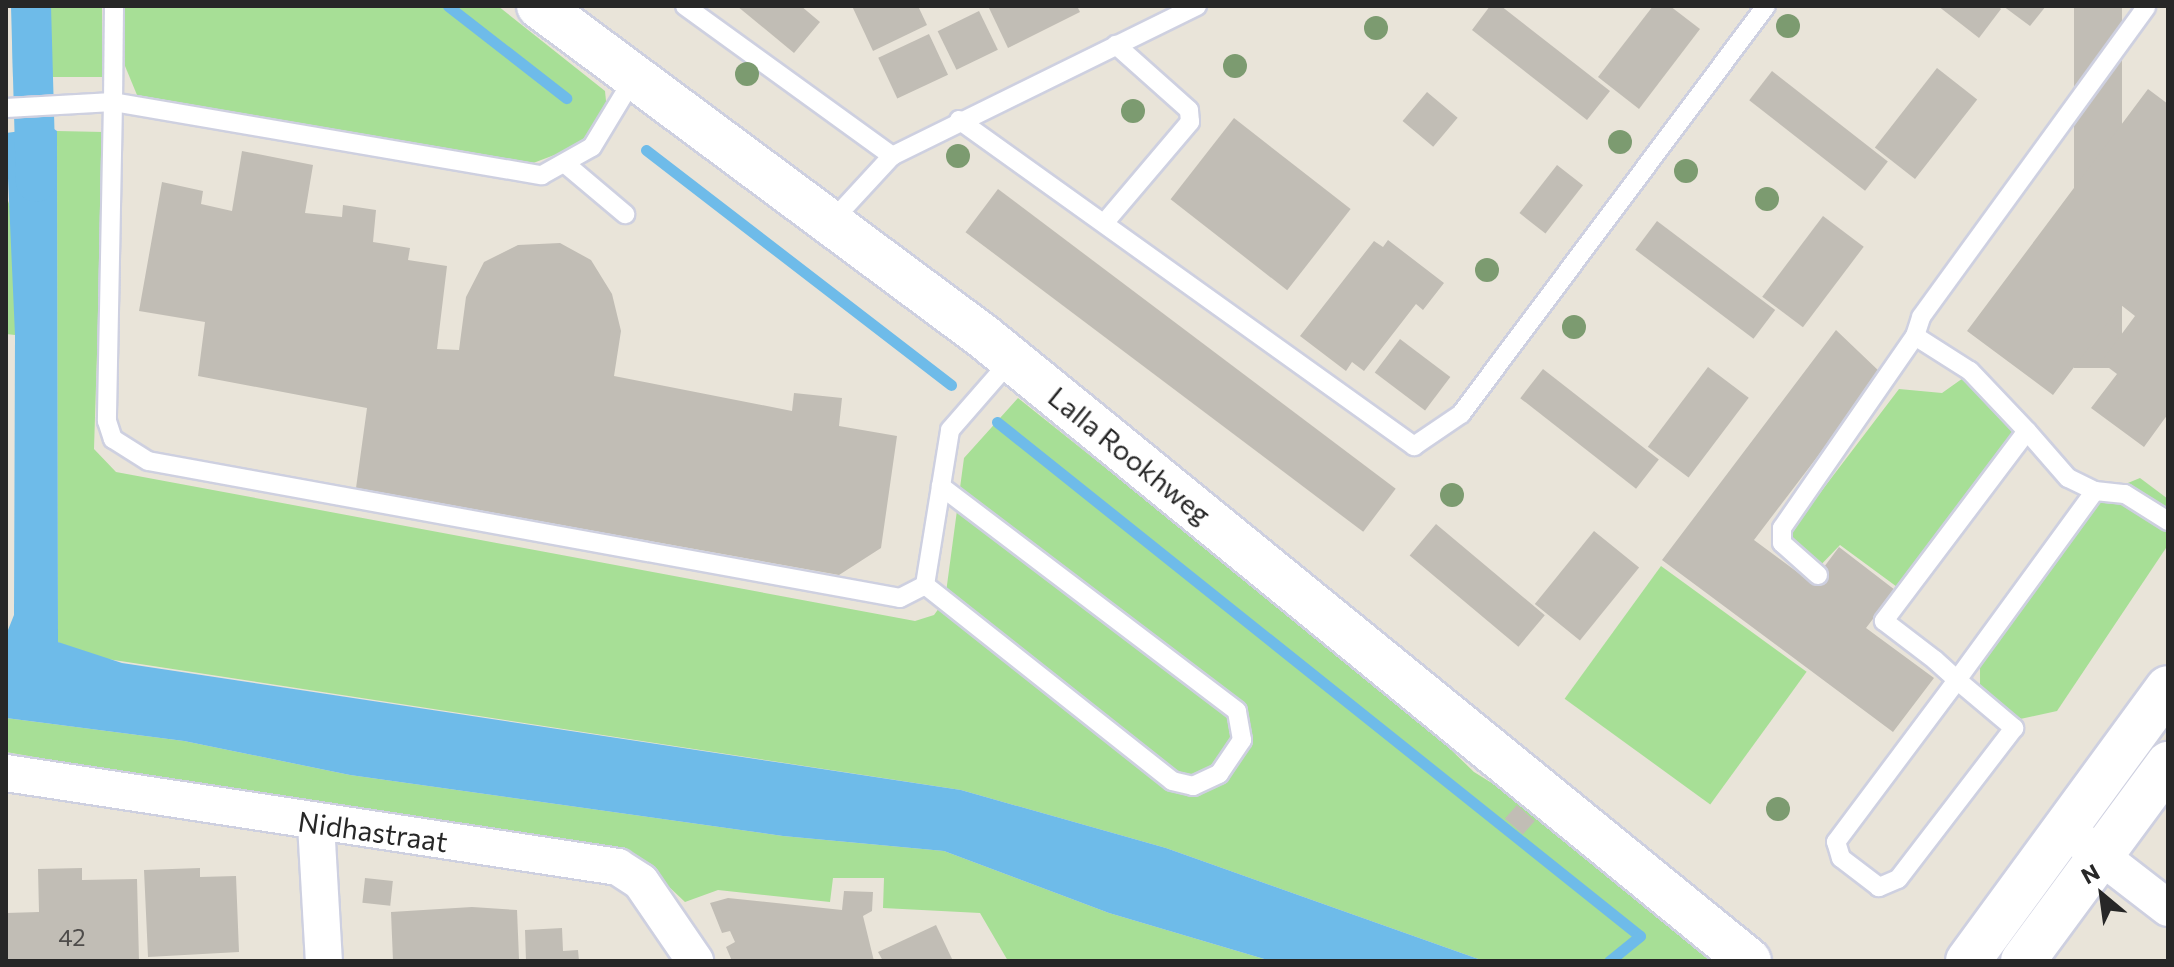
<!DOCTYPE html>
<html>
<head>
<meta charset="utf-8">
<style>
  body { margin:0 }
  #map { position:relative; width:2174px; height:967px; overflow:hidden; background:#e9e4d9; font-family:Commissioner,sans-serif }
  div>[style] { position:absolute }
  .green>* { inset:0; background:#a7df96; transform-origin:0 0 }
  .water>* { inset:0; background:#6ebbe9 }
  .stream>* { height:11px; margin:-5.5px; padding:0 5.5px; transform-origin:5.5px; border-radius:5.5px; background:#6ebbe9 }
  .canal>* { height:40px; margin:-20px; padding:0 20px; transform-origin:20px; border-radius:20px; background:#6ebbe9 }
  .building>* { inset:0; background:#c1bdb5; transform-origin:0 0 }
  .roads { filter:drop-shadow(2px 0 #ced0e0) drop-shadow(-2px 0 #ced0e0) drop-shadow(0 2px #ced0e0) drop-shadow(0 -2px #ced0e0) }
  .lane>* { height:18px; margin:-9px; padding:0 9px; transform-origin:9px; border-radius:9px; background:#fff }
  .street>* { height:36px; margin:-18px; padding:0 18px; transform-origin:18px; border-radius:18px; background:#fff }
  .secondary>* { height:44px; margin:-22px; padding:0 22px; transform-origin:22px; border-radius:22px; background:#fff }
  .trees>* { width:24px; height:24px; margin:-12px; border-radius:50%; background:#7c9b70 }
  span { translate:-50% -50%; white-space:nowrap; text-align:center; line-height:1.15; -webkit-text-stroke:8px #fff; paint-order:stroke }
  .number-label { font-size:24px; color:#4e4c4a }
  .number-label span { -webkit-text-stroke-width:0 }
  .street-label { font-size:28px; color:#272727 }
  .frame { position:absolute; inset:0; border:8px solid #272727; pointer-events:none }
  .north { position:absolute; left:2062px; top:855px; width:80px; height:80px; -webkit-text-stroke:6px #fff; paint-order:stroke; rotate:331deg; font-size:22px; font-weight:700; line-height:32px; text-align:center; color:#272727 }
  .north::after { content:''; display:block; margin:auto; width:28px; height:36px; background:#272727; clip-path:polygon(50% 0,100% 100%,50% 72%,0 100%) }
</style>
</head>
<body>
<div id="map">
  <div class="green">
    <div style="left:46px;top:6px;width:56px;height:71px"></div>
    <div style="clip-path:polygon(125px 6px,498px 6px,605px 91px,607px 111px,578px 146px,528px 165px,137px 95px,125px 66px)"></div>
    <div style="clip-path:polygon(57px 131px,104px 132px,94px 449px,116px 472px,915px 621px,934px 615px,945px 600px,964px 458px,1018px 398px,1414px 714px,1474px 772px,1571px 832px,1602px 871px,1710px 961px,1484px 961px,1166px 848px,961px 790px,81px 655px,58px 642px)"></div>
    <div style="clip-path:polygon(6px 195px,15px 221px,15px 335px,6px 334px)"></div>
    <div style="clip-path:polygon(1966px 376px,2013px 405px,2019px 447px,1908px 595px,1840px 545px,1815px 571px,1788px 535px,1899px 389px,1942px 393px)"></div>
    <div style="clip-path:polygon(2140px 478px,2168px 499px,2168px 545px,2057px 711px,2011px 721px,1980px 698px,1980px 664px,2106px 492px)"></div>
    <div style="left:1661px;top:566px;width:180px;height:164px;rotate:36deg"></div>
    <div style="clip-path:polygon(6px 718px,184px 741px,350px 775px,783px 836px,944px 851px,1109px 913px,1271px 961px,1008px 961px,980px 913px,883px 908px,884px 878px,833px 878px,830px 902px,718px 890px,685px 902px,646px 865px,6px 752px)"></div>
  </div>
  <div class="water">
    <div style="clip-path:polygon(12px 6px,46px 6px,47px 77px,41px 83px,13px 79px)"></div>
    <div style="clip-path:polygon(51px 127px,57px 131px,58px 642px,122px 663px,961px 790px,1166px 848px,1484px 961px,1271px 961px,1109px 913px,944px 851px,783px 836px,350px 775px,184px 741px,6px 718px,6px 635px,14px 615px,15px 335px,6px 133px)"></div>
  </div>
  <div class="stream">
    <div style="left:448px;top:6px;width:150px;rotate:37.9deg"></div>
    <div style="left:646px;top:150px;width:385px;rotate:37.6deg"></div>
    <div style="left:997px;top:422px;width:823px;rotate:38.64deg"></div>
    <div style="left:1640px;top:936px;width:40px;rotate:141deg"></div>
  </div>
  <div class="canal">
    <div style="left:31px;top:6px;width:176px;rotate:88.4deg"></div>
  </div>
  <div class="building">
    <div style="clip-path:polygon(737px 6px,801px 6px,820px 22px,794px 53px)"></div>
    <div style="clip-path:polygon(852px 6px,918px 6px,927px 25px,873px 51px)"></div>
    <div style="clip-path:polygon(1077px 6px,1080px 12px,1008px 48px,989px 8px)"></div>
    <div style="clip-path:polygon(1490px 6px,1501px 6px,1610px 91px,1587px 120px,1472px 30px)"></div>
    <div style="clip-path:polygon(1653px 6px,1670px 6px,1700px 29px,1639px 109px,1598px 77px)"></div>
    <div style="clip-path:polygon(1938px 6px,1998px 6px,2001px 9px,1979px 38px)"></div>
    <div style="clip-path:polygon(2003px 6px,2046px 6px,2030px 26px)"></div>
    <div style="left:2074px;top:6px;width:48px;height:362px"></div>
    <div style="left:979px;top:11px;width:43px;height:46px;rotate:64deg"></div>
    <div style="left:929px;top:34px;width:45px;height:56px;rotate:65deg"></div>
    <div style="left:1937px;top:68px;width:51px;height:101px;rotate:38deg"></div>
    <div style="left:1772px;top:71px;width:147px;height:37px;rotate:38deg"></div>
    <div style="clip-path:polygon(2148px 89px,2168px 104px,2168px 414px,2144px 447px,2091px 408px,2117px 374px,2101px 362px,2135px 316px,2121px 305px,2053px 395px,1967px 331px)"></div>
    <div style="left:1427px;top:92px;width:40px;height:38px;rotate:40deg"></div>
    <div style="left:1234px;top:118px;width:148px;height:103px;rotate:38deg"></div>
    <div style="clip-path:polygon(242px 151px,313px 165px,305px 213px,342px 217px,343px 205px,376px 210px,373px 242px,410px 248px,408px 260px,447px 266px,437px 349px,459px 350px,466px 297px,484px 262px,518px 245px,560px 243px,591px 260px,612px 294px,621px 331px,614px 376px,792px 411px,794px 393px,842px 398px,839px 426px,897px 436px,881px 548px,839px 575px,356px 488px,367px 408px,198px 376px,205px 322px,139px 311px,162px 182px,203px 191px,201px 204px,232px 211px)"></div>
    <div style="left:1557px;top:165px;width:33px;height:61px;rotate:38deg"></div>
    <div style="left:998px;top:189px;width:498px;height:54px;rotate:37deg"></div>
    <div style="left:1823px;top:216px;width:51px;height:101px;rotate:37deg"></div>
    <div style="left:1657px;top:221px;width:148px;height:36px;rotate:37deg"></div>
    <div style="clip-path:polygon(1388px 240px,1444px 283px,1423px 310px,1416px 304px,1364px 371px,1352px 362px,1346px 371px,1300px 336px,1374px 241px,1383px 247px)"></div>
    <div style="clip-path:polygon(1836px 330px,1881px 373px,1754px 540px,1812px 583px,1839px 547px,1895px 590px,1866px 628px,1934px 678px,1893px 732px,1662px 560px)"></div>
    <div style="left:1400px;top:339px;width:63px;height:42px;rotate:37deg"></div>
    <div style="left:1708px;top:367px;width:51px;height:100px;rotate:37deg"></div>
    <div style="left:1543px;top:369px;width:147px;height:37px;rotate:38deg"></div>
    <div style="left:1436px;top:524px;width:142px;height:41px;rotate:40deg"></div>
    <div style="left:1594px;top:531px;width:58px;height:94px;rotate:39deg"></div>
    <div style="left:1517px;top:805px;width:24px;height:18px;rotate:42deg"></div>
    <div style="clip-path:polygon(82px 868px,82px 880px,137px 879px,139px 961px,6px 961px,6px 913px,39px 912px,38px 869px)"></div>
    <div style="clip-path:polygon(200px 868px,200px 877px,236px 876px,239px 952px,148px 957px,144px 870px)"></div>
    <div style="left:365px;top:878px;width:28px;height:25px;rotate:6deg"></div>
    <div style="clip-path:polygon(844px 891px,873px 892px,872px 911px,863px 916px,874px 961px,732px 961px,726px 947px,735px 942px,730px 931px,722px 933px,710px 903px,728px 898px,842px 910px)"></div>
    <div style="clip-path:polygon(472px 907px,517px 910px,519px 959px,393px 961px,391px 912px)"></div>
    <div style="clip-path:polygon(936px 925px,953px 961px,883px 961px,878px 952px)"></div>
    <div style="clip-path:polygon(562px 928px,563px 951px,578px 950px,579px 961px,526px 961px,525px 930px)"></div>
  </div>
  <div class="roads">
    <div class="lane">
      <div style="left:114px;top:6px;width:96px;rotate:90.6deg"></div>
      <div style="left:113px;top:102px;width:435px;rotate:9.7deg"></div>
      <div style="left:542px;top:175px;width:57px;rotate:-29.2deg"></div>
      <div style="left:592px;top:147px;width:77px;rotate:-58.8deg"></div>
      <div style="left:685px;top:6px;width:256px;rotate:35.9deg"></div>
      <div style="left:6px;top:108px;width:107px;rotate:-3.2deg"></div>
      <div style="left:113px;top:102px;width:319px;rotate:91.1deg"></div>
      <div style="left:107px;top:421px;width:19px;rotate:72deg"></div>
      <div style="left:113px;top:439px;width:41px;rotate:32.2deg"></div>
      <div style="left:148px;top:461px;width:764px;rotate:10.32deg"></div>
      <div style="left:900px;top:598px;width:28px;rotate:-27deg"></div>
      <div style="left:925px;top:585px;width:157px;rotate:-80.8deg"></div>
      <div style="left:950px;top:430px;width:94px;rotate:-48.9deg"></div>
      <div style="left:959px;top:120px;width:560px;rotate:35.62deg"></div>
      <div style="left:1414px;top:446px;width:57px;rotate:-34.2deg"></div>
      <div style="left:1461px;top:414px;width:509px;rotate:-53.22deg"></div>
      <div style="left:568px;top:166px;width:75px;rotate:40.1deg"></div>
      <div style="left:1106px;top:221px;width:130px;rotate:-49.7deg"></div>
      <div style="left:1190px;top:122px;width:12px;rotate:-95deg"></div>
      <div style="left:1189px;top:110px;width:98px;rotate:-138.3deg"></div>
      <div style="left:831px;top:222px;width:90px;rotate:-47.3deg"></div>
      <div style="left:892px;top:156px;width:340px;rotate:-26.2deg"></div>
      <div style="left:2027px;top:431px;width:83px;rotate:-133.5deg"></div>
      <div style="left:1970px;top:371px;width:65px;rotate:-147.5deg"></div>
      <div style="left:1915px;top:336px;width:20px;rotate:-72deg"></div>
      <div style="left:1921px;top:317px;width:383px;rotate:-54deg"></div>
      <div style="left:2095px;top:491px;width:30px;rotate:-154deg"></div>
      <div style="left:2068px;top:478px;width:62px;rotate:-131.1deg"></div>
      <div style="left:2027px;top:431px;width:238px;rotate:127deg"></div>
      <div style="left:1884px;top:621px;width:64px;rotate:37.4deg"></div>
      <div style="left:1935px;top:660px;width:30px;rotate:42deg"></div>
      <div style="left:1957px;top:680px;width:75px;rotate:40.1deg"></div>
      <div style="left:2014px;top:728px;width:190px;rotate:127.5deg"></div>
      <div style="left:1898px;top:879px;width:21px;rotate:157deg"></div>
      <div style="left:1879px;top:887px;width:48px;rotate:-142.7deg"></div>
      <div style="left:1841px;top:858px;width:17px;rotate:-107deg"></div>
      <div style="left:1836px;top:842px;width:202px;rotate:-53.2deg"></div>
      <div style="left:1957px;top:680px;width:234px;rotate:-53.9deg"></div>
      <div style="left:2095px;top:491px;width:30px;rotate:6deg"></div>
      <div style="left:2125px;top:494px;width:51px;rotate:32.1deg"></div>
      <div style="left:1818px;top:575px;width:48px;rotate:-138.4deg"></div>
      <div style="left:1782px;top:543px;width:15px;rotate:-90deg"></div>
      <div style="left:1782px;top:528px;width:234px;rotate:-55.3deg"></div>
      <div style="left:925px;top:585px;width:315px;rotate:38.4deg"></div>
      <div style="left:1172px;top:781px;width:22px;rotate:13deg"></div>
      <div style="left:1193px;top:786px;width:29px;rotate:-25deg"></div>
      <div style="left:1219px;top:774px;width:41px;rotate:-55.9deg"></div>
      <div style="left:1242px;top:740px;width:29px;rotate:-100deg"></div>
      <div style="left:1237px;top:711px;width:372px;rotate:-142.8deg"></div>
    </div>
    <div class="street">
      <div style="left:6px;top:773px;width:619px;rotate:8.73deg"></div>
      <div style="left:618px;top:867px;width:27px;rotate:33deg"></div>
      <div style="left:641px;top:882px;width:96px;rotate:55.6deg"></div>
      <div style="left:316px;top:824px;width:137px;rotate:86.7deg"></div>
      <div style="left:2080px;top:840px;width:111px;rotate:37.7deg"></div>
    </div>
    <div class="secondary">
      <div style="left:539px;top:6px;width:555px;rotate:36.64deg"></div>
      <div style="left:984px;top:337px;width:987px;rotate:39.2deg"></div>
      <div style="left:1968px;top:961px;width:338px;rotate:-53.8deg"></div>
      <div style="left:2023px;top:961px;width:245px;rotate:-53.6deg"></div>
    </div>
  </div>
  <div class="trees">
    <div style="left:1788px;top:26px"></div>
    <div style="left:1376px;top:28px"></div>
    <div style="left:1235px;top:66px"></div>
    <div style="left:747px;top:74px"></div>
    <div style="left:1133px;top:111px"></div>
    <div style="left:1620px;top:142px"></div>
    <div style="left:958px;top:156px"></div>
    <div style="left:1686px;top:171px"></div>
    <div style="left:1767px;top:199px"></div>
    <div style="left:1487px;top:270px"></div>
    <div style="left:1574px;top:327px"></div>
    <div style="left:1452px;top:495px"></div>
    <div style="left:1778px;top:809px"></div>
  </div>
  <div class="number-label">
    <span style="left:72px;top:937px">42</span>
  </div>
  <div class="street-label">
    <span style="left:1130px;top:455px;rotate:39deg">Lalla Rookhweg</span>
    <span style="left:373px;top:831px;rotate:8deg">Nidhastraat</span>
  </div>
  <div class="frame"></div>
  <div class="north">N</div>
</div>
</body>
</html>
